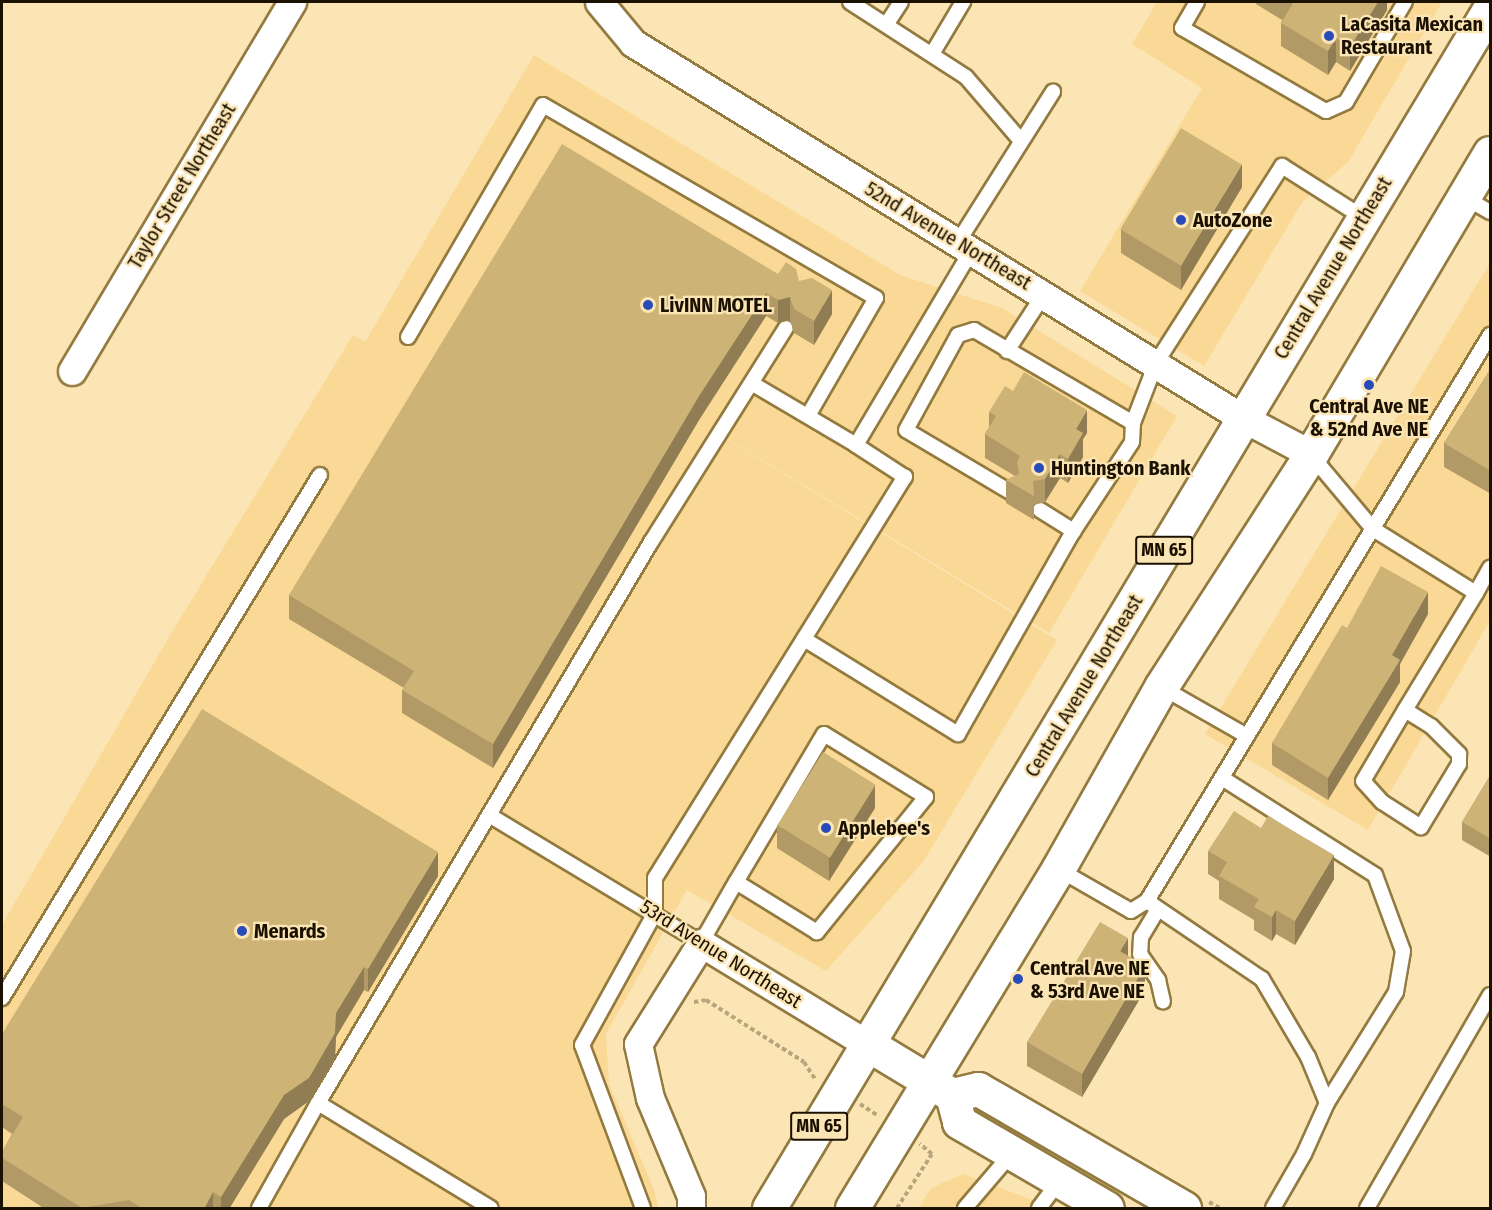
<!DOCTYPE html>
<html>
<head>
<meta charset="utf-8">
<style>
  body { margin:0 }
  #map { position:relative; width:1492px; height:1210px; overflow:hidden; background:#fbe5b5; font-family:"Fira Sans Condensed",sans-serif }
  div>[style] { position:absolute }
  .built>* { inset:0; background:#f9d995 }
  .path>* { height:4px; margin-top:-2px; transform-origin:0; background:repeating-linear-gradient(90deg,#b7a57e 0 4.5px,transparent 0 7.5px) }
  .roads { filter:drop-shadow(2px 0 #937a3f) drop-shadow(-2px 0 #937a3f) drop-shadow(0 2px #937a3f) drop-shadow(0 -2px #937a3f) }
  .lane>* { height:14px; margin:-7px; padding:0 7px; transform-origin:7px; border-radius:7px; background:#fff }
  .street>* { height:27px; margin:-13.5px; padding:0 13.5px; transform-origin:13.5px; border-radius:13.5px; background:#fff }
  .secondary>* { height:33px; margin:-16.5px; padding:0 16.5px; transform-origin:16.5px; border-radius:16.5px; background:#fff }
  .primary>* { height:33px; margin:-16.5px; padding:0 16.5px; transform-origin:16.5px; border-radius:16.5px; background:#fff }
  .wall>* { inset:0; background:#b19a66 }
  .shaded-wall>* { inset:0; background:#907d53 }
  .building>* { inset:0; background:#ceb377; transform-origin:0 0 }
  .dots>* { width:16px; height:16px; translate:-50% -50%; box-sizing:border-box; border:3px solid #fbe5b5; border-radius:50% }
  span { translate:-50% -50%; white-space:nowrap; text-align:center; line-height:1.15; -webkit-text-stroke:4.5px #fbe5b5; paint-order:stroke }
  .shield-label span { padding:2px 4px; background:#fbe5b5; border:2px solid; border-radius:4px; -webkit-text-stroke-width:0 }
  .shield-label { font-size:18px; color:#1b1100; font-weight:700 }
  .poi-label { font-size:20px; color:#1b1100; font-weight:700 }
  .left { translate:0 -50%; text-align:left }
  .street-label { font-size:20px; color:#1b1100 }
  .frame { position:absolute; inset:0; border:3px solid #1b1100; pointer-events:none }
</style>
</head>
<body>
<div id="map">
  <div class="built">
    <div style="clip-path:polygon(1157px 2px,1442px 2px,1348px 162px,1303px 201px,1204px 366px,1080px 291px,1202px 88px,1132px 44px)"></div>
    <div style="clip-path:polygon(534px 55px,900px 275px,1002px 308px,1177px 416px,1049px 633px,605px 365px,1057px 640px,923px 862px,826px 971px,687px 890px,606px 1034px,609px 1084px,655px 1192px,658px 1208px,2px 1208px,2px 925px,172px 632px,353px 335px,365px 342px)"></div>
    <div style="clip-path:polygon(1490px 263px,1490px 621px,1368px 830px,1205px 734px)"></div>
    <div style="clip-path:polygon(963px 1174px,1054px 1208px,919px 1208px,931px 1188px)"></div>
  </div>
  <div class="path">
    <div style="left:694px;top:1002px;width:12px;rotate:-9deg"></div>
    <div style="left:706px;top:1000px;width:116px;rotate:32.3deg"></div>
    <div style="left:804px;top:1062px;width:20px;rotate:57deg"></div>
    <div style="left:860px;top:1104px;width:20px;rotate:33deg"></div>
    <div style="left:1209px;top:1202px;width:13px;rotate:29deg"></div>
    <div style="left:897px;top:1208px;width:64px;rotate:-57.1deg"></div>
    <div style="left:932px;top:1154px;width:16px;rotate:-140deg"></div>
  </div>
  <div class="roads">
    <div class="lane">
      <div style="left:850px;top:2px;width:138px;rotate:32.9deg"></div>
      <div style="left:966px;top:77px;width:84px;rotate:49.3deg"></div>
      <div style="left:1197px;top:2px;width:30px;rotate:120deg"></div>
      <div style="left:1182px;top:28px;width:166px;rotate:30deg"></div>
      <div style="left:1326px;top:111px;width:22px;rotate:-24deg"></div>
      <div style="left:1346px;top:102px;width:116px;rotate:-59.5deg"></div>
      <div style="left:886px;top:25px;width:27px;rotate:-57deg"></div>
      <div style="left:932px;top:54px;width:61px;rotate:-59.2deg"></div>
      <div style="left:1464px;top:197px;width:30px;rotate:30deg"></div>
      <div style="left:958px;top:242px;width:178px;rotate:-57.7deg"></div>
      <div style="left:408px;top:337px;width:268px;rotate:-59.8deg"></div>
      <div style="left:543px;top:105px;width:385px;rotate:30.1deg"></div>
      <div style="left:876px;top:298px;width:136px;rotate:120deg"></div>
      <div style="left:1007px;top:351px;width:68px;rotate:-57deg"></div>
      <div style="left:753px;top:384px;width:120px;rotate:30.6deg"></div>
      <div style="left:856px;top:445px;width:226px;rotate:-59.3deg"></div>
      <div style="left:1311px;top:455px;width:97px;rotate:50deg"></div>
      <div style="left:1373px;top:529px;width:121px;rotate:31.9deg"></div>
      <div style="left:1012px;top:493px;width:123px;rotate:-149.3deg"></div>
      <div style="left:906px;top:430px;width:108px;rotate:-61.3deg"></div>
      <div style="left:958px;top:335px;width:17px;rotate:-17deg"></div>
      <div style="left:974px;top:330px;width:184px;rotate:30.3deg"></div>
      <div style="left:1040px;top:510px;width:40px;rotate:32deg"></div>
      <div style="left:804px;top:639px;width:181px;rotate:31.7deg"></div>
      <div style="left:958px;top:734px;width:229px;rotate:-60.4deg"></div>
      <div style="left:1071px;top:535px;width:111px;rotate:-56.7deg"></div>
      <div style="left:1132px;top:442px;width:19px;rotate:-87deg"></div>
      <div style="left:1133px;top:423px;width:64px;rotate:-69deg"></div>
      <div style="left:1156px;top:363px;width:234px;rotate:-57.4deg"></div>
      <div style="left:1282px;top:166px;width:97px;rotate:32.4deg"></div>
      <div style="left:1161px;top:687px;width:99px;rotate:29.7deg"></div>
      <div style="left:1405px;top:710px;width:31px;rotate:32deg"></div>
      <div style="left:1431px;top:726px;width:40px;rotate:45deg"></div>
      <div style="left:1459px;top:754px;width:10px;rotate:90deg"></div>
      <div style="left:1459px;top:764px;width:74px;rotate:121.1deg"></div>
      <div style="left:1421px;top:827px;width:46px;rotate:-147.3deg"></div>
      <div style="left:1382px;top:802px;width:28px;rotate:-132deg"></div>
      <div style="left:1363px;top:781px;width:82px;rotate:-59.4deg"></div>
      <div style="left:1405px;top:710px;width:137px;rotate:-58.7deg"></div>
      <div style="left:1476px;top:593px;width:29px;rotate:-61deg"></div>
      <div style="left:1222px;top:778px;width:181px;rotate:32.4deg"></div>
      <div style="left:1375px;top:875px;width:81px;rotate:69.8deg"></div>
      <div style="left:1403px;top:951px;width:42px;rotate:99.7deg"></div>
      <div style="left:1396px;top:992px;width:131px;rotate:121.9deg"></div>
      <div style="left:489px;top:815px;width:248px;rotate:31.1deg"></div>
      <div style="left:701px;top:943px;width:70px;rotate:-60.2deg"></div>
      <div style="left:736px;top:882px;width:172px;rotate:-59.3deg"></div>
      <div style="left:824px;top:734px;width:120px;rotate:31.7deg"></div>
      <div style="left:926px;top:797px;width:174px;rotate:128.9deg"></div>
      <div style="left:817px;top:932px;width:95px;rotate:-148.3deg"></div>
      <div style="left:1058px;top:869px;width:84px;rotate:29.9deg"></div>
      <div style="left:1131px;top:911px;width:19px;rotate:-32deg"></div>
      <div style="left:1158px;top:909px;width:33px;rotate:121deg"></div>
      <div style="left:1141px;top:937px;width:17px;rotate:93deg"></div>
      <div style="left:1140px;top:954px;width:32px;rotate:55deg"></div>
      <div style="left:1158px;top:980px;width:22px;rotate:77deg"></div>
      <div style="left:2px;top:998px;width:612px;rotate:-58.7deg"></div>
      <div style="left:318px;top:1103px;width:652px;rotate:-59.31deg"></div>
      <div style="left:651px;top:542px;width:253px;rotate:-57.8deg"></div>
      <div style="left:259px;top:1208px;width:120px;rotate:-60.7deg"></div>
      <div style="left:318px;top:1103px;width:202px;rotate:31.3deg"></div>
      <div style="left:643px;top:1208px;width:174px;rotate:-110.5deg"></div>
      <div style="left:582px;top:1045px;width:151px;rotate:-61.1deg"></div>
      <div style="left:655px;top:913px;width:35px;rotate:-90deg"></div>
      <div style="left:655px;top:878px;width:473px;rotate:-58.1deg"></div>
      <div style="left:905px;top:477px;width:59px;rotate:-146.9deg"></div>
      <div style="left:965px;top:1208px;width:72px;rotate:-49.5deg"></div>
      <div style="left:1039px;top:1208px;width:35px;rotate:-53deg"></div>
      <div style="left:1273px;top:1208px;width:62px;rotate:-60.1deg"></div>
      <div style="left:1304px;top:1154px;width:56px;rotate:-65.7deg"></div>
      <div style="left:1327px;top:1103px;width:50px;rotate:-112.4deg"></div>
      <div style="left:1308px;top:1057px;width:91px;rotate:-120.5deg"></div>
      <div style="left:1262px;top:979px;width:139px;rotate:-145.9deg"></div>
      <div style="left:1147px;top:901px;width:662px;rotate:-58.78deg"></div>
      <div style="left:1367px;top:1208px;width:246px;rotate:-60deg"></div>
    </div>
    <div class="street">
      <div style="left:599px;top:2px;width:53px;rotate:50.3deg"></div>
      <div style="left:633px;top:43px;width:714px;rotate:31.6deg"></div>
      <div style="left:1241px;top:417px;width:79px;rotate:27.9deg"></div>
      <div style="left:72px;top:371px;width:430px;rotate:-59.2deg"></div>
      <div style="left:691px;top:1208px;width:12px;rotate:-90deg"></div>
      <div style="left:691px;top:1196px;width:106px;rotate:-112.7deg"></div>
      <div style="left:650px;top:1098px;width:55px;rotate:-102.5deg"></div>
      <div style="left:638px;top:1044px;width:119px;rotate:-58deg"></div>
      <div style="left:701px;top:943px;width:197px;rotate:31.3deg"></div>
    </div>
    <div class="secondary">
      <div style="left:869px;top:1045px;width:97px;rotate:31.1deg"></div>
      <div style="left:952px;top:1095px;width:27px;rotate:-13deg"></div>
      <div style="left:978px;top:1089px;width:238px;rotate:30deg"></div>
      <div style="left:952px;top:1095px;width:28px;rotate:75deg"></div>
      <div style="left:959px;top:1122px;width:171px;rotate:30.2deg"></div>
    </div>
    <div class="primary">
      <div style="left:769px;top:1208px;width:1400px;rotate:-59deg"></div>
      <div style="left:852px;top:1208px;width:397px;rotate:-58.7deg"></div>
      <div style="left:1058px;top:869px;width:209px;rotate:-60.5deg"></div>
      <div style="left:1161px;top:687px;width:277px;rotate:-57.2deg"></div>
      <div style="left:1311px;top:454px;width:350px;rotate:-59.3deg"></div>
    </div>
  </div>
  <div class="wall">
    <div style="clip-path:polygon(1256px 2px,1387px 2px,1387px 10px,1350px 71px,1336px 62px,1328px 75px,1281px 46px,1281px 23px,1282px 20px,1256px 4px)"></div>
    <div style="clip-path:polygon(1242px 187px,1181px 290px,1121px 253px,1121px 230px)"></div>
    <div style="clip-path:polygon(778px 274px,799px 281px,832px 314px,814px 345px,794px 333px,790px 320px,778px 323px,766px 316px,699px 420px,493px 768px,402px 713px,402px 690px,404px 688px,289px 619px,289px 595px)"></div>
    <div style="clip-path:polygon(1491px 368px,1491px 494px,1444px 467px,1444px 443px)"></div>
    <div style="clip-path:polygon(989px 412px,1087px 433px,1083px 439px,1083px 457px,1068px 483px,1060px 478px,1045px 502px,1034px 505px,1034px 520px,1006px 503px,1006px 480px,1015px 476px,985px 458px,985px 434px,989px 427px)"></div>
    <div style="clip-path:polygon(1428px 614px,1400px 664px,1400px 682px,1328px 800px,1272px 765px,1272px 743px,1347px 628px)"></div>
    <div style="clip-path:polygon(1491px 774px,1491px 857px,1462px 840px,1462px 822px)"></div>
    <div style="clip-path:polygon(875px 808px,829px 881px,777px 848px,777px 825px)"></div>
    <div style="clip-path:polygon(1208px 851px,1334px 879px,1295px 945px,1276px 934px,1272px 941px,1254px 930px,1254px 920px,1219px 899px,1219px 881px,1208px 874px)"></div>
    <div style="clip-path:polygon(438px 876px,368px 992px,364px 990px,336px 1037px,335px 1057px,309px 1101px,284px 1119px,229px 1209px,45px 1209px,2px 1181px,2px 1152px,12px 1134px,2px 1127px,2px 1034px)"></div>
    <div style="clip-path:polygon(1128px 956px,1145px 990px,1082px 1097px,1027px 1066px,1027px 1042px)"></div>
  </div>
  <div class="shaded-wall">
    <div style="clip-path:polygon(1378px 2px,1387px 2px,1387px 10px,1350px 71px,1350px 47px)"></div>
    <div style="clip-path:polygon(1336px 38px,1336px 62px,1328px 75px,1328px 51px)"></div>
    <div style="clip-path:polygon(1242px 164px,1242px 187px,1181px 290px,1181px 266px)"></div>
    <div style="clip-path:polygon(832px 290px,832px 314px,814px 345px,814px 321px)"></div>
    <div style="clip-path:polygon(766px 293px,766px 316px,699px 420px,493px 768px,493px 744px,699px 396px)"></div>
    <div style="clip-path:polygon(790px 297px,790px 320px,778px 323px,778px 300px)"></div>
    <div style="clip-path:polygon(1087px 410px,1087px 433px,1083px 439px,1083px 457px,1068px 483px,1068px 459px,1076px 429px)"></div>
    <div style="clip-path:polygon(1060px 454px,1060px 478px,1045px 502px,1045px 479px)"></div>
    <div style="clip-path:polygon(1428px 592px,1428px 614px,1400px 664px,1400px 682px,1328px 800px,1328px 778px,1392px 655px)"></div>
    <div style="clip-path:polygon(875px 785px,875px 808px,829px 881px,829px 858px)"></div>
    <div style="clip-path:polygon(438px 852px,438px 876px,368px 992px,368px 969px)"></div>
    <div style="clip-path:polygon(1334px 855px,1334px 879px,1295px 945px,1295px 921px)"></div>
    <div style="clip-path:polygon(1276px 910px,1276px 934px,1272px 941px,1272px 917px)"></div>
    <div style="clip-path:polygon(1128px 938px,1128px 962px,1120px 951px)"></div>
    <div style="clip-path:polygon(1145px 966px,1145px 990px,1082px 1097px,1082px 1074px)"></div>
    <div style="clip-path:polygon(364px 967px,364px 990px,336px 1037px,335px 1057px,309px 1101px,284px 1119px,229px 1209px,221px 1209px,221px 1197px,284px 1095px,336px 1013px)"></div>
    <div style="clip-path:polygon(213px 1192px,213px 1209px,204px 1209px)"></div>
  </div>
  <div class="building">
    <div style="clip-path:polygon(1291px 2px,1378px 2px,1350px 47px,1336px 38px,1328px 51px,1281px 23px,1293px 3px)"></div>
    <div style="left:1181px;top:128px;width:71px;height:118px;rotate:31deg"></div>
    <div style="clip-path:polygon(562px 144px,778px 274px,786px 262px,796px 269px,799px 281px,812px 278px,832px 290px,814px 321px,794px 309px,790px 297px,778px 300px,766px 293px,699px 396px,493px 744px,402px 690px,414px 671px,289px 595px)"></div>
    <div style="clip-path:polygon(1491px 368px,1491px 471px,1444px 443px)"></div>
    <div style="clip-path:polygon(1024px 372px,1087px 410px,1076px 429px,1083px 433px,1068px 459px,1060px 454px,1045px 479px,1033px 481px,1034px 496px,1006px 480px,1019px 474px,1017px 462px,1020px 456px,985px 434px,996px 416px,989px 412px,1005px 386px,1013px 391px)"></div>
    <div style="clip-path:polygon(1381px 566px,1428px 592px,1392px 655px,1400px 660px,1328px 778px,1272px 743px,1342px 625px,1347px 628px)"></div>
    <div style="clip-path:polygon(202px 709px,438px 852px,368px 969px,364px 967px,336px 1013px,335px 1033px,309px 1078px,284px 1095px,221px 1197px,213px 1192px,204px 1209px,143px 1209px,129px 1200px,82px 1208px,2px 1158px,2px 1152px,23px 1117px,2px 1104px,2px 1034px)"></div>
    <div style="left:823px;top:752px;width:62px;height:86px;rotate:32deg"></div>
    <div style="clip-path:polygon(1491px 774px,1491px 839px,1462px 822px)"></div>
    <div style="clip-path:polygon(1234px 811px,1261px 828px,1268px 816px,1334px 855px,1295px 921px,1276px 910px,1272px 917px,1254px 907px,1259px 899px,1219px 876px,1227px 862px,1208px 851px)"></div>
    <div style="clip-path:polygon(1100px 922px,1128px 938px,1120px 951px,1145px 966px,1082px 1074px,1027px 1042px)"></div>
  </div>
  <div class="dots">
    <div style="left:1329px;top:36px;background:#284bba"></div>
    <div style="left:1181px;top:220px;background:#284bba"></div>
    <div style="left:648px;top:305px;background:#284bba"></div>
    <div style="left:1369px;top:385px;background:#284bba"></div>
    <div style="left:1039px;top:468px;background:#284bba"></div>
    <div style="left:826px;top:828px;background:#284bba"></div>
    <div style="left:242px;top:931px;background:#284bba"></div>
    <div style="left:1018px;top:979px;background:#284bba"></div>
  </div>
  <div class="shield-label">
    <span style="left:1164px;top:550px">MN 65</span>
    <span style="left:819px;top:1126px">MN 65</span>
  </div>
  <div class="poi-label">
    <span class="left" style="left:1341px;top:36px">LaCasita Mexican<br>Restaurant</span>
    <span class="left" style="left:1193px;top:220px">AutoZone</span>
    <span class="left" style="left:660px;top:305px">LivINN MOTEL</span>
    <span style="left:1369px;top:418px">Central Ave NE<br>&amp; 52nd Ave NE</span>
    <span class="left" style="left:1051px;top:468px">Huntington Bank</span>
    <span class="left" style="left:838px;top:828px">Applebee's</span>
    <span class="left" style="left:254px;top:931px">Menards</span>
    <span class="left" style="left:1030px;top:980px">Central Ave NE<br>&amp; 53rd Ave NE</span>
  </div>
  <div class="street-label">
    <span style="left:182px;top:186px;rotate:-59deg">Taylor Street Northeast</span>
    <span style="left:948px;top:236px;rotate:31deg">52nd Avenue Northeast</span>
    <span style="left:1333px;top:268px;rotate:-59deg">Central Avenue Northeast</span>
    <span style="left:1084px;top:686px;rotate:-59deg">Central Avenue Northeast</span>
    <span style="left:721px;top:954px;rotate:32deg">53rd Avenue Northeast</span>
  </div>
  <div class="frame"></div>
</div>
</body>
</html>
